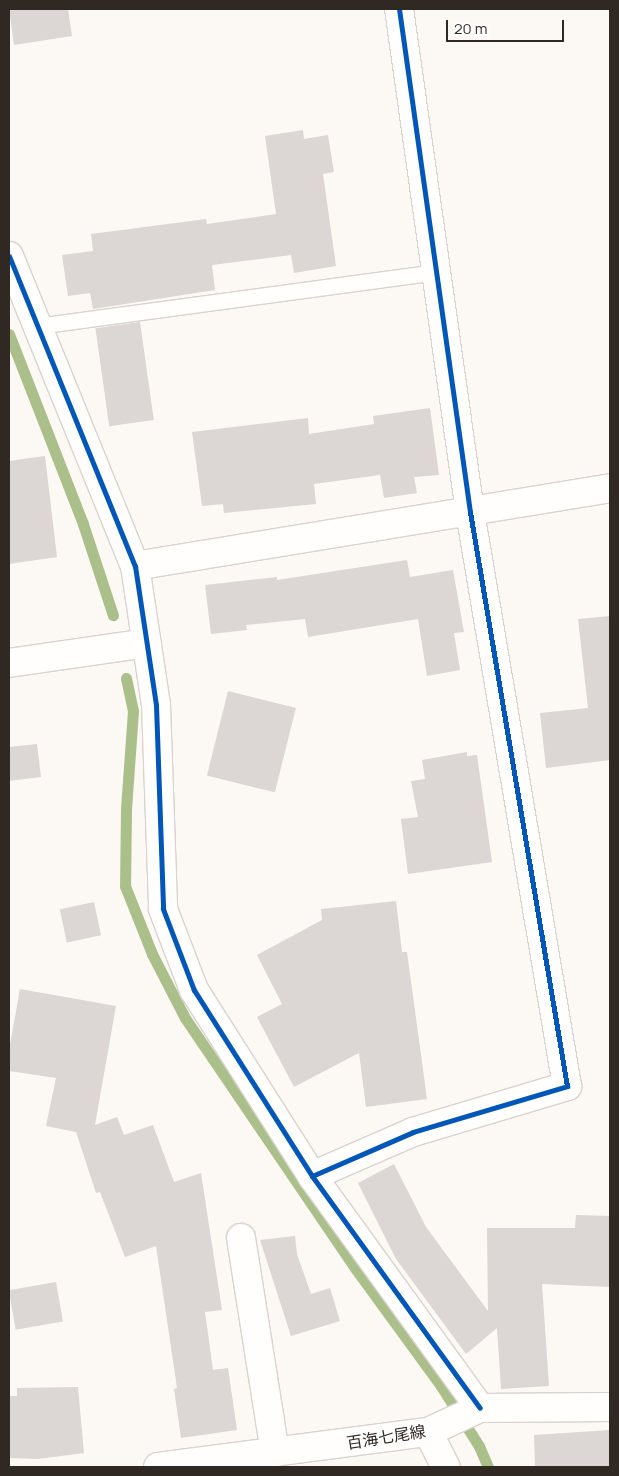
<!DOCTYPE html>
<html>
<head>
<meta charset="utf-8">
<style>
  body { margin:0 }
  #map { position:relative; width:619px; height:1476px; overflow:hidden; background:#fcf8f4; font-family:Manrope,"Noto Sans JP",sans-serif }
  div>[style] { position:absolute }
  .stream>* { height:11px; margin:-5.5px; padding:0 5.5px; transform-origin:5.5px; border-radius:5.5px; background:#abbf8a }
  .building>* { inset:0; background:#dcd6d4; transform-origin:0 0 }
  .roads { filter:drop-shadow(1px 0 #d8d3ce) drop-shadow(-1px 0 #d8d3ce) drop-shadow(0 1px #d8d3ce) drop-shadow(0 -1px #d8d3ce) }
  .lane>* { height:15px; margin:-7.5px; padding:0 7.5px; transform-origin:7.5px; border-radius:7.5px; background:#fffefd }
  .street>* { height:28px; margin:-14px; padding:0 14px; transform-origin:14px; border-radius:14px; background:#fffefd }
  .secondary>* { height:28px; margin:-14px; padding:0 14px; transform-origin:14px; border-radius:14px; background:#fffefd }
  .cycleway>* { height:5px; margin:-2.5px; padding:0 2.5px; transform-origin:2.5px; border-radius:2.5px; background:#0057b8 }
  span { translate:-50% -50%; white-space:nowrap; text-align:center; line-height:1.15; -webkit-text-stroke:4.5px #fff; paint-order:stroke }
  .street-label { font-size:16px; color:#302923 }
  .frame { position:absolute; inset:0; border:10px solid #302923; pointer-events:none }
  .scale { position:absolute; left:446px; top:20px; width:118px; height:22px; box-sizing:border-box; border:2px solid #302923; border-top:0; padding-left:6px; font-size:15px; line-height:18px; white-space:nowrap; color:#302923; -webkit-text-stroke:4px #fff; paint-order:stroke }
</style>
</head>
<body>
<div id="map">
  <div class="stream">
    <div style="left:9px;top:334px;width:204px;rotate:68.7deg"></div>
    <div style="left:83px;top:524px;width:96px;rotate:71.8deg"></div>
    <div style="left:126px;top:678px;width:34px;rotate:78deg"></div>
    <div style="left:133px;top:711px;width:98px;rotate:94.1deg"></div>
    <div style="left:126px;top:809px;width:77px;rotate:90.7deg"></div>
    <div style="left:125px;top:886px;width:73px;rotate:68.3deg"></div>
    <div style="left:152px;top:954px;width:72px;rotate:62.7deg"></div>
    <div style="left:185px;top:1018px;width:302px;rotate:55.8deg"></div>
    <div style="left:355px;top:1268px;width:146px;rotate:53.9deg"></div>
    <div style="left:441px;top:1386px;width:71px;rotate:57.7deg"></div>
    <div style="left:479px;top:1446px;width:23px;rotate:67deg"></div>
  </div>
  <div class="building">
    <div style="clip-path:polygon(9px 9px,68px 9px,72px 36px,14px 45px)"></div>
    <div style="clip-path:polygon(303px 130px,304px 139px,328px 135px,334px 172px,323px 174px,336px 266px,294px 273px,291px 255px,212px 265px,215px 290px,93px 309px,90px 293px,68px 296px,62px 255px,93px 251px,91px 234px,206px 219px,207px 224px,276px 214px,265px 136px)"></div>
    <div style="left:140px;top:322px;width:99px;height:45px;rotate:82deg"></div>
    <div style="clip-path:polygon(430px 408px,439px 475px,414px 477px,417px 493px,384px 498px,380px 475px,314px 484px,316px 504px,224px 513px,223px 504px,202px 506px,192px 432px,308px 418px,309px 434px,374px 424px,373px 416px)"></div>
    <div style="clip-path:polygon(45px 456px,57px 557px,9px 564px,9px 461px)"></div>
    <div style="clip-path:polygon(407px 560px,410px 577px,453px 570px,464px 632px,454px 633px,460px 670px,427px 676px,418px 619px,308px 637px,305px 619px,246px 625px,247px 630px,211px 634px,205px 585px,277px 577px,277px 580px)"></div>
    <div style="clip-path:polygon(610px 616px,610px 760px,546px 768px,540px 713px,588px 708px,578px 619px)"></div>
    <div style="left:228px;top:691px;width:70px;height:87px;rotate:14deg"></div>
    <div style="clip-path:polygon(37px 744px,41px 777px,9px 781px,9px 747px)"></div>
    <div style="clip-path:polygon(467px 752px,467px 756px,477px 755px,492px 862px,408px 874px,401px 819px,418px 817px,411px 781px,425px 779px,422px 760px)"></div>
    <div style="clip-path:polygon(396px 901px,402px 952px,407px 952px,427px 1099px,366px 1107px,359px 1053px,294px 1087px,257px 1017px,282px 1004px,257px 955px,322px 920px,321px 909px)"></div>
    <div style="left:94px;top:902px;width:34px;height:35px;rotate:78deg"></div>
    <div style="clip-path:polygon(20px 989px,116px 1006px,95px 1125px,117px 1117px,124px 1135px,153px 1125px,174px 1182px,201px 1173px,222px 1310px,205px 1312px,213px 1370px,228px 1368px,237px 1430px,181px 1438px,174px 1389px,177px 1388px,156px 1246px,125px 1257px,100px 1192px,96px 1193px,76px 1132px,46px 1126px,56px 1078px,9px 1071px,9px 1050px)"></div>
    <div style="clip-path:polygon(394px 1164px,426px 1227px,488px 1311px,487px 1228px,575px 1228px,576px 1215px,610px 1216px,610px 1287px,542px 1284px,549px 1386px,501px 1389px,497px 1328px,466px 1354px,396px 1259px,358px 1183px)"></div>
    <div style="clip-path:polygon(295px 1236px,297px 1254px,311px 1294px,330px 1288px,340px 1321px,291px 1336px,260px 1240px)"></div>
    <div style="left:56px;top:1282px;width:40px;height:48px;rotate:80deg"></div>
    <div style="clip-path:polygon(78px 1387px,84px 1453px,38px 1459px,9px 1458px,9px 1396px,17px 1396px,17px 1388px)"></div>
    <div style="clip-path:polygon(610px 1430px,610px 1467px,535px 1467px,534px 1435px)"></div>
  </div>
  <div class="roads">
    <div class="lane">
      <div style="left:37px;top:326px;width:403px;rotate:-7.7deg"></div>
    </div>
    <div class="street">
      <div style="left:9px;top:256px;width:335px;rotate:67.9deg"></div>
      <div style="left:135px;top:566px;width:141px;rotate:81.4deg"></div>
      <div style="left:156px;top:705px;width:204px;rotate:88deg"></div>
      <div style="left:163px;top:909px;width:87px;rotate:69.1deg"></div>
      <div style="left:194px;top:990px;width:220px;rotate:57.6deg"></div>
      <div style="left:312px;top:1176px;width:286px;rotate:54.1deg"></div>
      <div style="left:135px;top:566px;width:481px;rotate:-9.3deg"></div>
      <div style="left:9px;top:663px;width:139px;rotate:-8.2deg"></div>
      <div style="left:312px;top:1176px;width:110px;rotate:-23.5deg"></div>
      <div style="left:413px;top:1132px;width:161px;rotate:-16.6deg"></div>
      <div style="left:567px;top:1086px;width:582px;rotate:-99.59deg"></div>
      <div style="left:470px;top:512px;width:508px;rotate:-98.03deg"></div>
      <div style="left:241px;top:1238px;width:217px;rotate:81deg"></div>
      <div style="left:428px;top:1432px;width:39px;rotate:63deg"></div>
    </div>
    <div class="secondary">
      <div style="left:158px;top:1467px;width:272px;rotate:-7.4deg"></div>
      <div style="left:428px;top:1432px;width:57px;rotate:-24.8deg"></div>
      <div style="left:480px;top:1408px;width:130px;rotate:-0.4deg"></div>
    </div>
  </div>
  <div class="cycleway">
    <div style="left:9px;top:256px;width:335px;rotate:67.9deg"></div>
    <div style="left:135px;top:566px;width:141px;rotate:81.4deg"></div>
    <div style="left:156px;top:705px;width:204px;rotate:88deg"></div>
    <div style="left:163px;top:909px;width:87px;rotate:69.1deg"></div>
    <div style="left:194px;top:990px;width:220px;rotate:57.6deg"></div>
    <div style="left:312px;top:1176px;width:286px;rotate:54.1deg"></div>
    <div style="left:312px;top:1176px;width:110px;rotate:-23.5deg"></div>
    <div style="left:413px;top:1132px;width:161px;rotate:-16.6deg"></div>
    <div style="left:567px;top:1086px;width:582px;rotate:-99.59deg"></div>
    <div style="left:470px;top:512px;width:508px;rotate:-98.03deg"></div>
  </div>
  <div class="street-label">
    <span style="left:386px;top:1437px;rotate:-9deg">百海七尾線</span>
  </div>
  <div class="frame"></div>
  <div class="scale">20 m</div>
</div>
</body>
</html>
